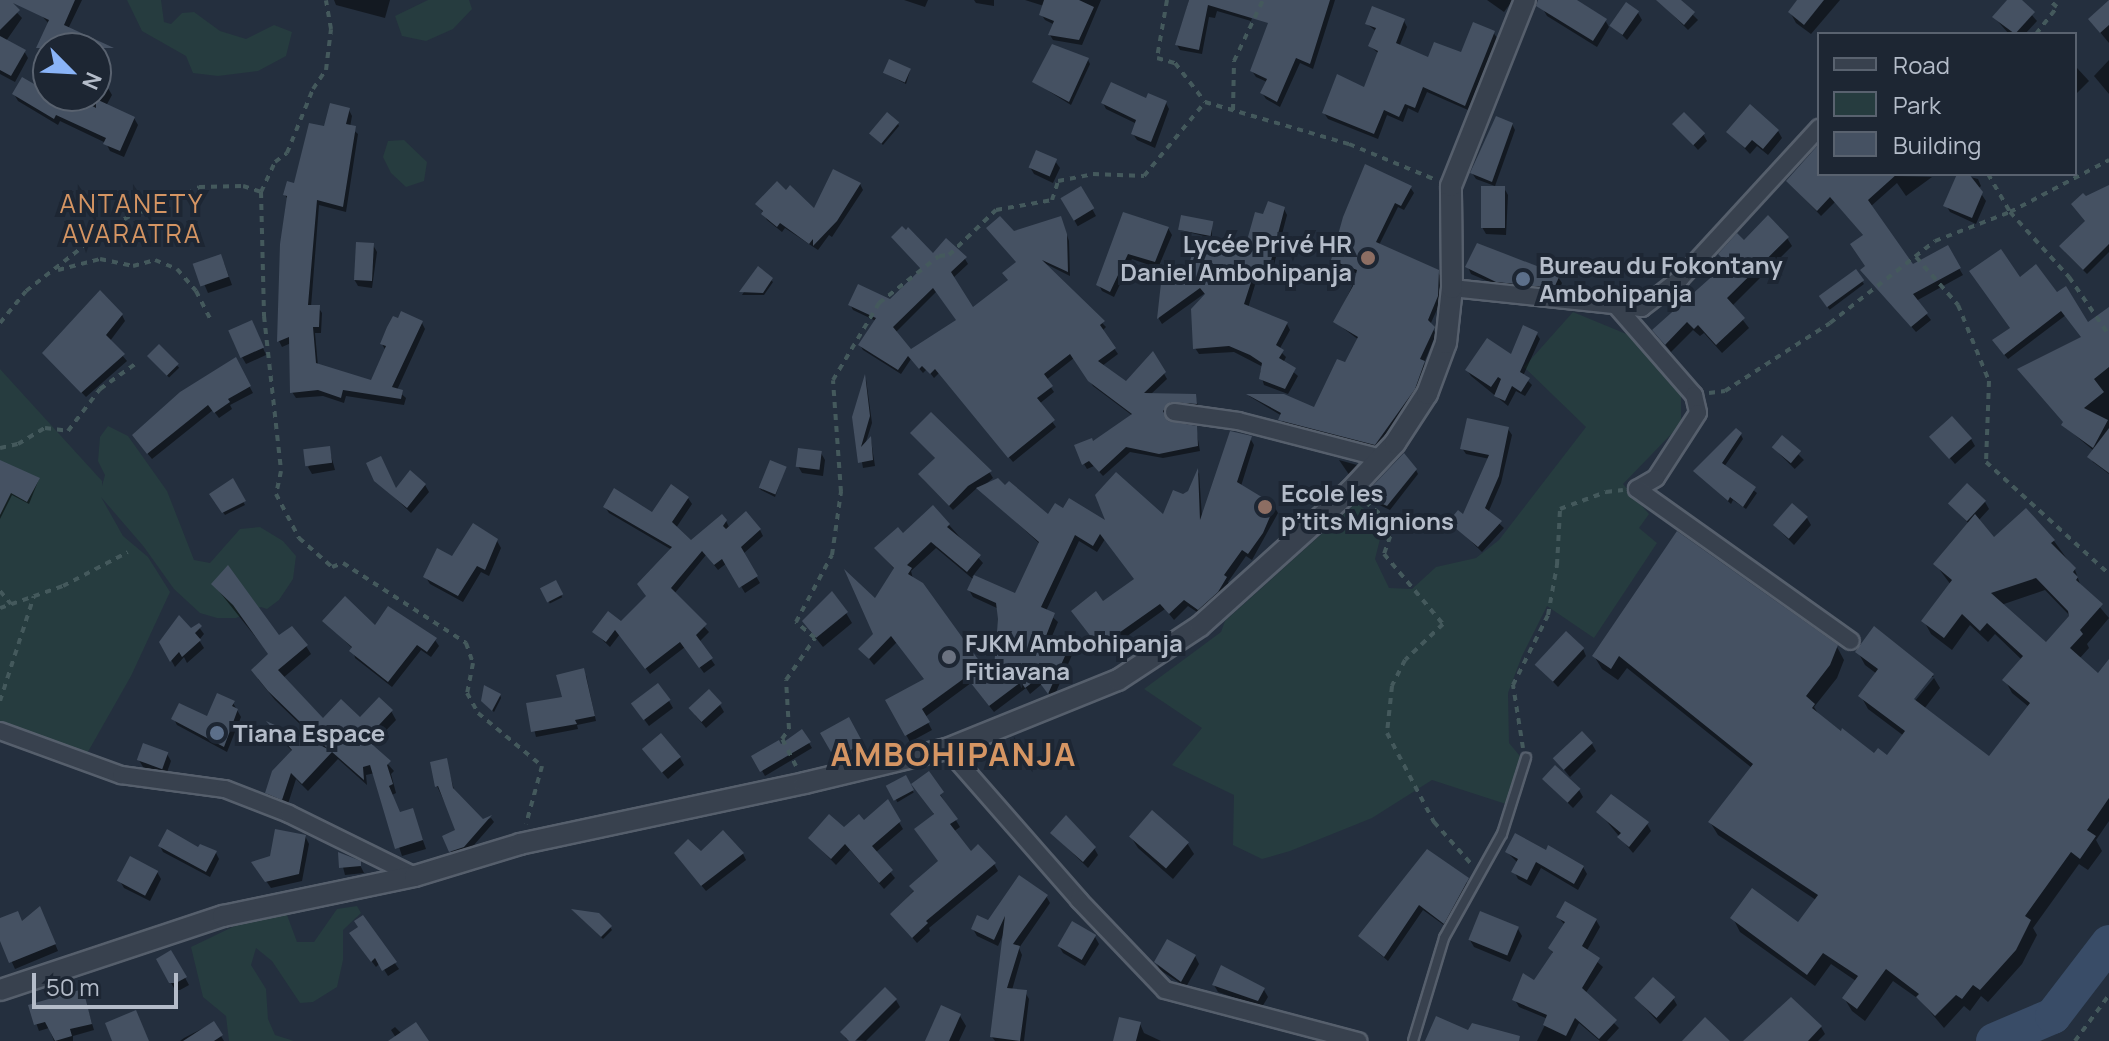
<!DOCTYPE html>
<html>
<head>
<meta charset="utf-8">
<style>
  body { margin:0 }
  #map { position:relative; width:2109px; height:1041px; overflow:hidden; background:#242f3e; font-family:Manrope,sans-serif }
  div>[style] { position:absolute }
  .green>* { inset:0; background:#263c3f }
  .shadow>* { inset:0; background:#0007; transform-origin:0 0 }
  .river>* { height:36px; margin:-18px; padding:0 18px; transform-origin:18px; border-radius:18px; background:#394c67 }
  .building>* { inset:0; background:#455162; transform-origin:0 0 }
  .path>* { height:4px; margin-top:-2px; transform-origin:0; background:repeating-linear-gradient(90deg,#44595c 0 6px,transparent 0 12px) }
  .roads { filter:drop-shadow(2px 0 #565f6c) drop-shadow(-2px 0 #565f6c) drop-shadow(0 2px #565f6c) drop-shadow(0 -2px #565f6c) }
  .service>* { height:8px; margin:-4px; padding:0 4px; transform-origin:4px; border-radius:4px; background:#38414e }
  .minor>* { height:16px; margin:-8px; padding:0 8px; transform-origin:8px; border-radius:8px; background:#38414e }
  .tertiary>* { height:20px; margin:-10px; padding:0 10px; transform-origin:10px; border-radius:10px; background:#38414e }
  .dots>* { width:22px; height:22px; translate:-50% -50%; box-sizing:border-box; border:4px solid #1d2633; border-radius:50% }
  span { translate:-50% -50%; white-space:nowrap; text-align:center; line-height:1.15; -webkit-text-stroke:8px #1d2633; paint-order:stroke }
  .poi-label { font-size:24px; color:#b4bcc9; font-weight:700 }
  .right { translate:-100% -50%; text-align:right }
  .left { translate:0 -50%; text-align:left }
  .neighbourhood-label { font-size:26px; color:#d59563; letter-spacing:2px }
  .district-label { font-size:32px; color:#d59563; font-weight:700; letter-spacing:2px }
  .legend { position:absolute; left:1817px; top:32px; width:260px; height:144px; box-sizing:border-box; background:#1d2633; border:2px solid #59626f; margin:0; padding:10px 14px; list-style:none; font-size:24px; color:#b4bcc9 }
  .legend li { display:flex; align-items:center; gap:16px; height:40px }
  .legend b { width:40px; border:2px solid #59626f }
  .north { position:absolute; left:32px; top:32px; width:80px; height:80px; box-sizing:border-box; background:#1d2633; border:2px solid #59626f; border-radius:50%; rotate:114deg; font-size:22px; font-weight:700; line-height:32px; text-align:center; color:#b4bcc9 }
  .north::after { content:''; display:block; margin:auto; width:28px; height:36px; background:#8ab4f8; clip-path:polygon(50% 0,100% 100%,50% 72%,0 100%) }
  .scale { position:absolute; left:32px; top:973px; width:146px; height:36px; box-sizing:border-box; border:4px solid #b4bcc9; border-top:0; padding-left:10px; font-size:24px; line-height:28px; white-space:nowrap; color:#b4bcc9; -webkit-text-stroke:6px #1d2633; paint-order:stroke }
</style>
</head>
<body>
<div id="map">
  <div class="green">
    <div style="clip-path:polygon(127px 0,161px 0,164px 22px,171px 24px,182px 13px,194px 12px,220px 31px,246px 39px,274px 25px,292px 32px,286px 56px,258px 71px,218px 76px,193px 73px,186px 56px,142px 31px)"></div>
    <div style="clip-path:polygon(428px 0,469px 0,472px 9px,453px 29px,426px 41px,402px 36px,395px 16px)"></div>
    <div style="clip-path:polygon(404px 140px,427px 162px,424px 181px,406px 187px,391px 173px,383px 157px,388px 141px)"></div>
    <div style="clip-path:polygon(1573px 312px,1636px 338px,1681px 389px,1681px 424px,1623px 484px,1649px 514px,1639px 528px,1657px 543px,1594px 638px,1547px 606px,1522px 656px,1508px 693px,1509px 743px,1520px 756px,1509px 805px,1432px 780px,1372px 818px,1290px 851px,1262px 859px,1233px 845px,1234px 795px,1172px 765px,1202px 728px,1144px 689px,1221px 632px,1225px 621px,1356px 503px,1384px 523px,1375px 559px,1389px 588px,1412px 589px,1436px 567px,1476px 558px,1499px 540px,1586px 427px,1524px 367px)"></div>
    <div style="clip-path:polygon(0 369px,102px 481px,102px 486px,105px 475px,98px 461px,100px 437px,108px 426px,128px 436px,167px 491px,194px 560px,210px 563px,240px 529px,260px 527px,283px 541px,296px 556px,293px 579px,279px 600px,267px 609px,261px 607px,236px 618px,217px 618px,200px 613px,174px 589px,144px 547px,101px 497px,123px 536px,148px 557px,170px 592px,131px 676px,85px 757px,0 731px)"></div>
    <div style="clip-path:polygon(357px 906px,361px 913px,343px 930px,343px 960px,337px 987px,313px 1002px,300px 1003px,272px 961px,256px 948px,251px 965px,266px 989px,268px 1019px,275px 1035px,294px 1041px,229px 1041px,226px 1016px,203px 997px,191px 947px,274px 907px,287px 915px,297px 942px,314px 942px,337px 909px)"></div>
  </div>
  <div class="shadow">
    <div style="clip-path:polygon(0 0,5px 0,22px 18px,6px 41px,24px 51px,28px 58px,15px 82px,0 74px)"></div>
    <div style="clip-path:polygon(56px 0,82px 0,68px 29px,96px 42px,100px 49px,96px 59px,96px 48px,48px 48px,48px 54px,44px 52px,40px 45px,49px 24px,42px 16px)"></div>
    <div style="clip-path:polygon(334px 0,390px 0,385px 18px,336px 5px)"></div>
    <div style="clip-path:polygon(904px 0,928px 0,925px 7px)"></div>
    <div style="clip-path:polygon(974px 0,994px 0,994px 6px,976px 3px)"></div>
    <div style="clip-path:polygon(1025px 0,1101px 0,1082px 45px,1053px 40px,1050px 35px,1055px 25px,1045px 20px,1041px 14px,1044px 6px)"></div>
    <div style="clip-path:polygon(1189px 0,1258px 0,1251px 21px,1217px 11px,1215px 18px,1209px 17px,1202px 54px,1180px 50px,1177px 45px)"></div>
    <div style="clip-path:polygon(1295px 0,1335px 0,1313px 69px,1300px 63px,1280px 107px,1266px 99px,1262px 93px,1267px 82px,1256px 77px,1252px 71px)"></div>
    <div style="clip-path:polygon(1487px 0,1513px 0,1504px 12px)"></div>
    <div style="clip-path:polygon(1548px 0,1573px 0,1605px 20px,1609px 27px,1597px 47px,1547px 16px,1543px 9px)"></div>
    <div style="clip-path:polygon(1678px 0,1698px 20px,1688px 30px,1659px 1px)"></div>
    <div style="clip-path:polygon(1800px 0,1840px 0,1811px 34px,1796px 23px,1790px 12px)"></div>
    <div style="clip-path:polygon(2010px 0,2019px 0,2037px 21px,2025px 34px,2009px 34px,1994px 17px)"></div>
    <div style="clip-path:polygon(2109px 1px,2109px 43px,2090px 20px)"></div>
    <div style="clip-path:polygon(1638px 13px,1642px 20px,1627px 40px,1612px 25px)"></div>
    <div style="clip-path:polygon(1404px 21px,1407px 27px,1399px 47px,1429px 60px,1462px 55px,1493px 32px,1497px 38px,1468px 110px,1427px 92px,1418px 113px,1408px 108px,1403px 122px,1387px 115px,1378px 139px,1328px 119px,1324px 113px,1365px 89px,1379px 54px,1370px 46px,1377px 32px,1367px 24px)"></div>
    <div style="clip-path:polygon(1088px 60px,1090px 64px,1071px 105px,1034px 82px)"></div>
    <div style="clip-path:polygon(2109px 60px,2109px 94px,2094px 76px)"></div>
    <div style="clip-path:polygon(2077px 68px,2089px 81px,2075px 95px,2075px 71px)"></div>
    <div style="clip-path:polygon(910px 71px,906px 84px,885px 73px)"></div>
    <div style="clip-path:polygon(48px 80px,48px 96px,96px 96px,96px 81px,108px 88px,112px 95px,106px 106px,134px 118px,138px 125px,124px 157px,110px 151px,106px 143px,60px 121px,58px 125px,18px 101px,14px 94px,41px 90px)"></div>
    <div style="clip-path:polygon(1147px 101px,1166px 103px,1169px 109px,1155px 148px,1137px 140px,1133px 134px,1137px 124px,1106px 109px,1103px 103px)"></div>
    <div style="clip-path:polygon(349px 110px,352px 116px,350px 127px,358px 134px,346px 212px,319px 205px,311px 307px,318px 307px,322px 313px,321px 333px,315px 333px,318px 366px,372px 383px,386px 351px,382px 344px,422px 323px,425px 329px,397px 390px,406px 398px,404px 405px,346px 396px,344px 403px,323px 396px,296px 398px,292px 392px,291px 343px,282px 347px,279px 341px,288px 200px,285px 195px,295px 185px,325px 128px)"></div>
    <div style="clip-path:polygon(898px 124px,899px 126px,883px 145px,874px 137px)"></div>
    <div style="clip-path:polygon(1512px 124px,1515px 130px,1495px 186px,1476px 179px,1472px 173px)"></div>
    <div style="clip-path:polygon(1675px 124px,1703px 134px,1707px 141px,1698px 150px)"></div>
    <div style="clip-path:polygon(1778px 131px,1782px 138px,1768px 155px,1757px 146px,1750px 154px,1729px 132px)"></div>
    <div style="clip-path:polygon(1819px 147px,1819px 174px,1932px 177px,1906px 196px,1897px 183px,1870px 207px,1913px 267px,1947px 248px,1963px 275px,1916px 301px,1931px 320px,1916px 332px,1862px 270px,1867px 267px,1864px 236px,1835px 202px,1821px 216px,1788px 181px)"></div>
    <div style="clip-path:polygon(1055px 161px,1060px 168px,1053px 183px,1034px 174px,1030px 167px)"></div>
    <div style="clip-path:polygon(1959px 174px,1978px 179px,1981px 186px,1978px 189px,1986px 201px,1976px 224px,1950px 212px,1946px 205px)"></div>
    <div style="clip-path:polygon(860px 184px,863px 190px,832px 237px,829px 235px,818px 250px,785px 228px,782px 232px,767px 220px,758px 204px,814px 211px)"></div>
    <div style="clip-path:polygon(1410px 187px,1414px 193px,1404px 210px,1398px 207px,1379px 245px,1437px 271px,1441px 277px,1440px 303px,1430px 325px,1436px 334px,1424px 363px,1427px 369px,1417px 395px,1378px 450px,1283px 425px,1282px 416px,1249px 396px,1287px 396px,1315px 410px,1359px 340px,1335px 322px,1358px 274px,1337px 265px,1334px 260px)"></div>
    <div style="clip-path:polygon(1504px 188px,1508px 195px,1506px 235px,1486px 234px,1482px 227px)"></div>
    <div style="left:1081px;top:189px;width:31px;height:21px;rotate:61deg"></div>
    <div style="clip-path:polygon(2109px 191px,2109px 252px,2087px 274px,2065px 252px,2087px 222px,2085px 198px)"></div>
    <div style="clip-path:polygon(1284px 209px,1287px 215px,1270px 280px,1258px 275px,1248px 308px,1287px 324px,1290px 330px,1279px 350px,1286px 357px,1283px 363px,1298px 376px,1288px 394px,1264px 385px,1260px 372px,1263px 367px,1234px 352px,1199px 354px,1195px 348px,1208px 291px,1162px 324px,1159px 319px,1163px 285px,1183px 287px,1241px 253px,1265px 216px)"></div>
    <div style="clip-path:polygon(1125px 214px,1168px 228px,1172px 235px,1158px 268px,1132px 259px,1114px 297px,1102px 291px,1099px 285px)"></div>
    <div style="clip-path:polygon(1212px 223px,1212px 238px,1180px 230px)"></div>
    <div style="clip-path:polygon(evenodd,1063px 224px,1069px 241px,1070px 276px,1044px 263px,1106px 327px,1102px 331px,1118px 354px,1102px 366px,1127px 383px,1153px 354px,1167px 379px,1150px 395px,1195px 396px,1199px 409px,1174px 406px,1165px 418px,1167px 423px,1196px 428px,1200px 451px,1163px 458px,1130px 452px,1103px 476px,1094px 466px,1087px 469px,1084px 464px,1133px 416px,1093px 386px,1074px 358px,1046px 380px,1054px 392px,1039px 404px,1056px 427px,1013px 462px,939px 373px,934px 378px,927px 369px,923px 373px,911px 359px,901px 374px,863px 350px,860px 345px,876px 321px,853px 310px,850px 304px,891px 302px,923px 270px,893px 238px,933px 256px,965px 259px,968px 264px,953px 278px,973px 309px,1010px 282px,1018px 264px,1013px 234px,1063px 224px,937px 291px,958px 321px,911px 352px,895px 333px,937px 291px)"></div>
    <div style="clip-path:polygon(1787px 238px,1792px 246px,1732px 306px,1749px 328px,1722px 353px,1704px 333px,1700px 336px,1693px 330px,1671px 352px,1655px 331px,1728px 265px,1721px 254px,1744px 242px)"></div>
    <div style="clip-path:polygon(373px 245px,377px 252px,372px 288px,358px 286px,354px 279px)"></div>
    <div style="clip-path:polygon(224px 263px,232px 285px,208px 293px,196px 265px)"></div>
    <div style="clip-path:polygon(1468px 267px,1558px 277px,1562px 283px,1558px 293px,1501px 287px,1471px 274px)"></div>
    <div style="clip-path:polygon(759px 269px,773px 282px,764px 295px,742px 295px)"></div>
    <div style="left:1855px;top:272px;width:15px;height:43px;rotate:53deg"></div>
    <div style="clip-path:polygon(2019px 279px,2056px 294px,2087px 325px,2109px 309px,2109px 474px,2093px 462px,2090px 457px,2094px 451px,2063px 425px,2083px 338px,2066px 315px,2008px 359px,1997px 346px,2012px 329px)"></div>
    <div style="clip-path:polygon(122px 315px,125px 321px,110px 341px,127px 361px,86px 397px,44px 353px)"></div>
    <div style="clip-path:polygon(255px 329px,266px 355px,246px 364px,242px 357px)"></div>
    <div style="clip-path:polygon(1536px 333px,1540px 339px,1523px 376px,1532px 385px,1525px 396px,1516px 391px,1508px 406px,1471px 376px,1467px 370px,1512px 357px)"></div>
    <div style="left:159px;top:347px;width:29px;height:14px;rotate:46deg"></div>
    <div style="clip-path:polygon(235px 360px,253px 393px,230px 405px,232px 409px,219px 418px,213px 410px,152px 459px,138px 442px)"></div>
    <div style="clip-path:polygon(866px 379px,872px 423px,865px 445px,871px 440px,875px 466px,863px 468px,854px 417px)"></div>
    <div style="clip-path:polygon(evenodd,931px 414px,990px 473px,993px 478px,981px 488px,1048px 517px,1110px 525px,1164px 517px,1190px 492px,1199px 472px,1202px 517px,1250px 438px,1254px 445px,1241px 486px,1274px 506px,1278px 513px,1252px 560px,1246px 556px,1228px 582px,1230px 585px,1221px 600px,1203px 616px,1188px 606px,1174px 620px,1165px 609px,1105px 652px,1078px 618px,1136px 580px,1105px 539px,1097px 552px,1079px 541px,1046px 611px,1058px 622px,1050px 641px,1068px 648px,1072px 655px,1053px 699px,1042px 684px,1030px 694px,1026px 688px,994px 712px,971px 683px,925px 717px,932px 730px,910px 742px,888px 701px,926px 680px,897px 642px,874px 665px,861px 649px,876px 634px,876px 601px,895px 570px,877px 549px,903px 536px,949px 525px,983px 563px,972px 577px,1016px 596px,1040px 544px,978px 487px,953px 510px,924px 480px,921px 475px,936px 459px,912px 433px,931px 414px,936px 548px,974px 580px,969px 590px,973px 597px,999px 609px,994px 686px,913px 579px,911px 571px,936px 548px)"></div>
    <div style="clip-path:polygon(1508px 429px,1512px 435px,1501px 483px,1488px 513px,1504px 528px,1482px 552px,1451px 522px,1464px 517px,1490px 459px,1466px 454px,1462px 448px)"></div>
    <div style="clip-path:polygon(1741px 435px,1743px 439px,1724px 467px,1757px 493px,1746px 509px,1733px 500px,1731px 504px,1696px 472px)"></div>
    <div style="clip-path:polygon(1932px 437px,1971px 439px,1975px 446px,1955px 464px)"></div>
    <div style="left:1782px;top:438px;width:31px;height:13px;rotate:45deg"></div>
    <div style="clip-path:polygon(329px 448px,335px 470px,312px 474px,308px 467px)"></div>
    <div style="clip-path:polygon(821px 453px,825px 460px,823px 476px,802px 473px,798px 466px)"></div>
    <div style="clip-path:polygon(1339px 460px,1357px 465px,1358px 467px,1350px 476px)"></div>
    <div style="clip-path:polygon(785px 469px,775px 497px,761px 490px,759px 487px)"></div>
    <div style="clip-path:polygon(1416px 470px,1418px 474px,1390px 510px,1369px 500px,1367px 495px)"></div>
    <div style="clip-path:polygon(39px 479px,29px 504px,12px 495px,0 519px,0 481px)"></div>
    <div style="clip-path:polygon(376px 480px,396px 491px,425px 485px,429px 492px,411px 513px)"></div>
    <div style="clip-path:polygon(232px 481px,245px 505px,225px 515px,211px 495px)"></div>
    <div style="clip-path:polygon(688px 498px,692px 504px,676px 528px,691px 543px,726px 521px,730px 529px,760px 530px,763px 536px,743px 554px,760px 583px,745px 593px,727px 563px,718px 570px,706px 555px,674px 594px,709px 632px,699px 642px,715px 665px,704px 673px,685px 647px,650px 674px,620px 634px,610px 647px,594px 632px,621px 623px,648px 597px,672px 550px,609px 513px,605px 507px,652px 514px)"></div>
    <div style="clip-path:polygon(evenodd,1985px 502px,1989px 509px,1978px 521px,1994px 540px,2054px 541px,2075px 570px,2080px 584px,2109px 618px,2087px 644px,2089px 648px,2079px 659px,2098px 676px,2109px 663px,2109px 821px,2096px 840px,2102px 851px,2088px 870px,2079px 864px,2033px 928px,2037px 935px,2022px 964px,1988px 1002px,1981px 996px,1970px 1011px,1964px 1006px,1944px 1028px,1920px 1000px,1893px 981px,1865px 1021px,1852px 1011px,1844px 998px,1856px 981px,1831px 964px,1815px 986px,1740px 932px,1733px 918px,1799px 925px,1816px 900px,1718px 835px,1710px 822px,1752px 768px,1627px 668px,1618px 680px,1602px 669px,1594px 656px,1837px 647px,1844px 660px,1837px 678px,1814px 707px,1819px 715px,1875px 756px,1887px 758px,1904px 736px,1868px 709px,1861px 696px,1877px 674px,1865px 665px,1858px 652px,1875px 629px,1934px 677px,1930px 677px,1906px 705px,1909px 708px,1934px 678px,1940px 688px,1924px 709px,1989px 759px,2029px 707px,2012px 693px,2005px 680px,2022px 660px,1995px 634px,1988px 642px,1970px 625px,1952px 650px,1931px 634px,1924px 621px,1951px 585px,1936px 565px,1969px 524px,1951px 504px,1985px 502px,2045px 590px,2071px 617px,2047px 645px,2001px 605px,2045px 590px)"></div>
    <div style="clip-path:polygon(1807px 518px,1811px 525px,1794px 545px,1775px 526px)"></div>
    <div style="clip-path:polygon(497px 541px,501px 548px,489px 576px,481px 572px,463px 602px,430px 584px,425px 576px,452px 559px)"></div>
    <div style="left:555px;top:583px;width:16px;height:14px;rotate:63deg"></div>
    <div style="clip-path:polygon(214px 585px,279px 638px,306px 646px,311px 654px,283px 678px,323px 721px,360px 720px,391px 711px,396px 720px,371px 746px,394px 771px,391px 774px,396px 793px,392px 795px,400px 814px,412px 810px,426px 849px,402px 856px,375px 773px,366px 775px,367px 785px,338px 759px,308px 791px,296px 779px,287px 807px,272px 801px,267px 793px,293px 752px,269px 727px,328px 751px,275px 700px,258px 679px,270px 655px)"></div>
    <div style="clip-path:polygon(846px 613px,852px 623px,823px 647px,810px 631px)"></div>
    <div style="clip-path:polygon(325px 621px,435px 640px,439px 646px,431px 657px,421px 650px,392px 687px,355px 658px,353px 649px)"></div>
    <div style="clip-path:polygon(198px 626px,204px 634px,199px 640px,204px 648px,187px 663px,184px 657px,175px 667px,161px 642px)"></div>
    <div style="clip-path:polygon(1583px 649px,1586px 656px,1558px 687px,1537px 665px)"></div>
    <div style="clip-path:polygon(586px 675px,596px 721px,577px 725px,578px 729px,536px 737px,528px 705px,564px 699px)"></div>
    <div style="clip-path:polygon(500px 695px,501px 698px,494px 712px,485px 704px)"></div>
    <div style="clip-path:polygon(669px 701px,673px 708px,649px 726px,638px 711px)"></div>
    <div style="clip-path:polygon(233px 703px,241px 717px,227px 752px,177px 725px,174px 719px,208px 719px)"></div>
    <div style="clip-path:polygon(720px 705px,724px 712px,706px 728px,695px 715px)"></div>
    <div style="clip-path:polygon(848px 720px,866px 751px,855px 757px,851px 749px,836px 757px,823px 734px)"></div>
    <div style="clip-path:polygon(809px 743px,812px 748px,765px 776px,754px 757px,781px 747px)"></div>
    <div style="clip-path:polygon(1592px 744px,1596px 751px,1570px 777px,1556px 760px)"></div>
    <div style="clip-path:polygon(167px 754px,171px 761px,166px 775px,143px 767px,139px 760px)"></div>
    <div style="clip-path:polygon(649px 757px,680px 758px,684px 765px,668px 779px)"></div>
    <div style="clip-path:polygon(446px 761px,455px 793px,483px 821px,491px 818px,494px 822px,467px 853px,454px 857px,451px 851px,458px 831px,437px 786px)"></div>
    <div style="clip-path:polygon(928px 774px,960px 827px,953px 832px,970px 854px,994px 864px,998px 871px,929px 928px,930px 931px,917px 943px,892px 914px,940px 862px)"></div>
    <div style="left:905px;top:778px;width:17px;height:19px;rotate:59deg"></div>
    <div style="clip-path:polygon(1544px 779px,1579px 790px,1583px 797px,1573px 808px)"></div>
    <div style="clip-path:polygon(887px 802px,903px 829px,875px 853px,895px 878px,884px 889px,850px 850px,836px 865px,810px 838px,863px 823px)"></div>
    <div style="clip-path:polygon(1599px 812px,1647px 824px,1651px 831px,1633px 853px)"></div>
    <div style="clip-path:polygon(1053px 834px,1094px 848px,1098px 855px,1088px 868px)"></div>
    <div style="clip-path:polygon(305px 836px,309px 844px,302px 881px,271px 888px,258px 869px)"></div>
    <div style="clip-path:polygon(1131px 837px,1187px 843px,1194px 854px,1173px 879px,1138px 848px)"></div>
    <div style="clip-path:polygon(160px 846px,199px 849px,216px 853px,219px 859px,210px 877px,163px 852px)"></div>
    <div style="clip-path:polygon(1428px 852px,1471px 886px,1448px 928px,1423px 910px,1388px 961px,1360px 937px)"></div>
    <div style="clip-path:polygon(1507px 852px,1547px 852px,1583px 867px,1587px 874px,1578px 890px,1541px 868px,1531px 886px,1518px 879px,1514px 871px,1518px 863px)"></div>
    <div style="clip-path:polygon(701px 854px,743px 854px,746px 860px,706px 891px,680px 860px)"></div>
    <div style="clip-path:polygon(340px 855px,359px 863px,364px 873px,345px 875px)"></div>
    <div style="clip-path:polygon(157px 872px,161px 879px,150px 901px,124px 888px,120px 881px)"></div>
    <div style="clip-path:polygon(1046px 896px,1050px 903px,1019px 948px,1022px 955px,1012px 990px,1025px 992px,1029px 999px,1024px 1041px,995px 1041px,992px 1037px,1004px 933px,998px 946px,977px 936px,973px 929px)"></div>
    <div style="clip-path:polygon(575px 912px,610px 927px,612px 930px,603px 939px)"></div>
    <div style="clip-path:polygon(43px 915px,58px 951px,15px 969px,0 936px,0 921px,23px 924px)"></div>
    <div style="clip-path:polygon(1558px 917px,1596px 920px,1600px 927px,1586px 952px,1603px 967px,1585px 994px,1619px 1028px,1607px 1041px,1600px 1041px,1579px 1023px,1570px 1041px,1537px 1041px,1548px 1019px,1519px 1007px,1515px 1000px,1534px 982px,1553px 954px,1550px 948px,1565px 925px)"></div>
    <div style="clip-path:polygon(362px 918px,399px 969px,388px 976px,380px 963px,376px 967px,355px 940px)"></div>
    <div style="clip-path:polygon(1518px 929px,1522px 936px,1510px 962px,1474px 947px,1470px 940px)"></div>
    <div style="clip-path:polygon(1095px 937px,1099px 944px,1085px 966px,1063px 953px,1059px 946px)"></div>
    <div style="clip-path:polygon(171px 952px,189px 985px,180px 990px,175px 990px,158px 960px)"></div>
    <div style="clip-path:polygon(1195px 956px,1199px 964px,1186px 987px,1160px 970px,1156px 962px)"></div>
    <div style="clip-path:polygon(1214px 985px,1264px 990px,1268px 997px,1262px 1007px,1218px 992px)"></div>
    <div style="clip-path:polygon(82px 991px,94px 1030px,73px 1036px,73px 1041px,54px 1041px,49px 1028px,39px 1031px,30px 1006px)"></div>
    <div style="clip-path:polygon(1636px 998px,1673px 998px,1677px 1005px,1660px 1024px)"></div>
    <div style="clip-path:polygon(896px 1000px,900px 1007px,866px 1041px,846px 1039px,842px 1032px)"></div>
    <div style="clip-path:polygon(960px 1016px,966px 1026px,959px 1041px,927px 1041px)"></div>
    <div style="clip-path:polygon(213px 1023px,224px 1041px,180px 1041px,184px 1038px)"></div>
    <div style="clip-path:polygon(1140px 1024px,1144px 1033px,1161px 1041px,1115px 1041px)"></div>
    <div style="clip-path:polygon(395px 1027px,402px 1034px,426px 1041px,398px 1041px,391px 1030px)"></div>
    <div style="clip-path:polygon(1821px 1027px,1825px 1034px,1818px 1041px,1745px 1041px)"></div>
  </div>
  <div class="river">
    <div style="left:1994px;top:1041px;width:64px;rotate:-23deg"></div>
    <div style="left:2053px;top:1016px;width:92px;rotate:-52.5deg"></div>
  </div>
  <div class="building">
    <div style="clip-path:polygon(0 0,75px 0,64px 25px,114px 48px,36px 48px,49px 20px,13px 3px,20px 10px,0 30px)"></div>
    <div style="clip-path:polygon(1044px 0,1079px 0,1094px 7px,1079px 40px,1048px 35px,1054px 21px,1039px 15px)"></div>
    <div style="clip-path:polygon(1189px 0,1330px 0,1310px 64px,1296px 58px,1277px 102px,1260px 93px,1267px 79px,1250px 71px,1268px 23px,1208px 5px,1199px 50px,1175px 45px)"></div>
    <div style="clip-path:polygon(1538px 0,1577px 0,1607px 19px,1593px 41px,1536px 6px)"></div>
    <div style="clip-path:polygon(1656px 0,1681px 0,1695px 12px,1684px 25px)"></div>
    <div style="clip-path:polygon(1797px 0,1824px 0,1804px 25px,1788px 12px)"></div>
    <div style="clip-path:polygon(2007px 0,2022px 0,2035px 12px,2015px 34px,1992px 17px)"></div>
    <div style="clip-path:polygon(2109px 0,2109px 25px,2100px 33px,2088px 19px)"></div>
    <div style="left:1626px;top:2px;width:16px;height:29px;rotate:35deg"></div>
    <div style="clip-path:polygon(1372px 6px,1405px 19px,1396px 43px,1428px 57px,1434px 42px,1461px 52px,1473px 22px,1495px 31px,1465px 106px,1423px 87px,1415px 108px,1405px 104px,1399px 117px,1384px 110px,1374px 134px,1322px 113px,1337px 74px,1364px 87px,1378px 51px,1368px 46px,1376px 28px,1365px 24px)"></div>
    <div style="clip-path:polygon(0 36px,26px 50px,11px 76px,0 70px)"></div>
    <div style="clip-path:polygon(1052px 44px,1089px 58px,1069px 102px,1032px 82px)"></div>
    <div style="left:889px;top:59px;width:24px;height:15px;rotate:24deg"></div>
    <div style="clip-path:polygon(22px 77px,48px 92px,48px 96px,74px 96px,96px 108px,96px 99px,135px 117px,120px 151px,103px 144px,106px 138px,56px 115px,54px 119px,12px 94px)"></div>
    <div style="clip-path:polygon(1111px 82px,1146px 98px,1148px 93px,1167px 101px,1151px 142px,1131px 134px,1136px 120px,1101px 103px)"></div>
    <div style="clip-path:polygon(330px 103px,350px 108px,346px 124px,356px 126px,343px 207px,317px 200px,308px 305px,320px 305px,319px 327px,313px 327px,316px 363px,371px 380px,386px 346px,380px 344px,387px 327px,393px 316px,398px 318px,401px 311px,423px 321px,392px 387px,403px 390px,401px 399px,343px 390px,341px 398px,318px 390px,290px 393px,289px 337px,277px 342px,280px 244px,287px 196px,283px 195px,287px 181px,294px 183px,309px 123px,324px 126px)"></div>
    <div style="clip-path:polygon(1750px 104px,1779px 130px,1763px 149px,1752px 140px,1745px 148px,1726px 132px)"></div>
    <div style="left:887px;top:112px;width:16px;height:28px;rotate:40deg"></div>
    <div style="left:1684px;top:112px;width:30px;height:17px;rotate:45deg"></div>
    <div style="clip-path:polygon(1496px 116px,1513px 123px,1492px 182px,1470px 173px)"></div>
    <div style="clip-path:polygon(1819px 144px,1819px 174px,1897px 174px,1868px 200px,1913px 264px,1948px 245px,1961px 268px,1913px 294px,1928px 313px,1911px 327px,1860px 270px,1865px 266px,1850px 244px,1863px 235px,1830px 197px,1817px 211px,1786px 181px)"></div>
    <div style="left:1036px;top:150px;width:23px;height:19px;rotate:23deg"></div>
    <div style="clip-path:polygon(1365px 164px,1412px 186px,1401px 206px,1395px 203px,1376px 242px,1439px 270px,1438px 296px,1428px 320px,1435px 327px,1420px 359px,1425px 361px,1415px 389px,1375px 445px,1278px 420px,1281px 413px,1246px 394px,1284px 394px,1314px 407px,1337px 359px,1345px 362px,1358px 337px,1333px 322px,1353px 286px,1357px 270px,1331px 260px,1343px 217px)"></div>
    <div style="clip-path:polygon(833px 169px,861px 183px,837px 221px,813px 246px,813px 239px,809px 244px,780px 223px,777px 227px,761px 214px,763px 211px,755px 204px,777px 181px,786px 190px,790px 185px,814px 208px)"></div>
    <div style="clip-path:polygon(1957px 174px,1969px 174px,1983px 192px,1972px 218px,1943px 206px)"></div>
    <div style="clip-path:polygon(2109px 185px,2109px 244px,2083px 270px,2059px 246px,2085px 221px,2071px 204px,2083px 193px,2086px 196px)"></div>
    <div style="left:1081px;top:186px;width:26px;height:24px;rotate:59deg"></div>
    <div style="left:1481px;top:186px;width:24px;height:42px"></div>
    <div style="clip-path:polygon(1268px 201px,1285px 207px,1267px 276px,1255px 270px,1244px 304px,1288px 322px,1276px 345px,1284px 350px,1279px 358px,1296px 368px,1285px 389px,1259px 379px,1262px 363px,1250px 355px,1229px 346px,1193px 349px,1191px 309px,1205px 294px,1200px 288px,1157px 319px,1161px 283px,1182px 285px,1198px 237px,1240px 250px,1242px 242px,1246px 244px,1255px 212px,1263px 214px)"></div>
    <div style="clip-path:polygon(1123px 212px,1169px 227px,1155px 262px,1128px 254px,1110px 292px,1096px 285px)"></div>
    <div style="left:1181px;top:215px;width:33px;height:15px;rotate:11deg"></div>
    <div style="clip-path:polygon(1768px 215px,1789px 237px,1727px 298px,1745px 318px,1716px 345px,1698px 325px,1694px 329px,1687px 322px,1665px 345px,1652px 330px,1727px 263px,1718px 254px,1737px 233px,1744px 240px)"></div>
    <div style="clip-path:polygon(evenodd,1000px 216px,1014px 231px,1061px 216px,1067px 234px,1068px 272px,1042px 260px,1105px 321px,1100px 325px,1116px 348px,1098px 361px,1126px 381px,1153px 351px,1166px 372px,1144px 393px,1196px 394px,1197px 404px,1171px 402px,1163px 411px,1168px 421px,1197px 426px,1198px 446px,1159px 454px,1126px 447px,1099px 472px,1089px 461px,1082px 465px,1074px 445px,1092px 438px,1093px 441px,1132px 414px,1088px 381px,1070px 354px,1044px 374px,1053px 386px,1037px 398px,1055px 420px,1008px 458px,935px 369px,930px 374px,922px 366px,919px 369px,908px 356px,898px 370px,858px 345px,876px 318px,848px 305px,858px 284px,890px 299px,921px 269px,891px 237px,902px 226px,906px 230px,908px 227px,933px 253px,946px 238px,967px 257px,951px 272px,973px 307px,1008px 280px,1002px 273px,1016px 262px,986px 228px,1000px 216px,933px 288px,956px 320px,911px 349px,893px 327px,933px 288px)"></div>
    <div style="left:356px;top:242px;width:18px;height:38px;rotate:3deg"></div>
    <div style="clip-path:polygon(1477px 243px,1560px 275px,1554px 288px,1496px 282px,1465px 267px)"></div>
    <div style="clip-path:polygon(2001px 249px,2020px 277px,2036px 264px,2057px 292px,2066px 286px,2088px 322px,2109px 307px,2109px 367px,2094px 379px,2104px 392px,2084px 408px,2108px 420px,2093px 448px,2061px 425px,2063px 422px,2017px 369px,2081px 337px,2061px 311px,2004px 355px,1992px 340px,2010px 328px,1969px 271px)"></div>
    <div style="left:221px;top:254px;width:24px;height:30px;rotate:71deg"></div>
    <div style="clip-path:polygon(758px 266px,773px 278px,763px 293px,739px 292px)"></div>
    <div style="left:1856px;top:269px;width:14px;height:46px;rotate:54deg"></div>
    <div style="clip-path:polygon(100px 290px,123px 314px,106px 335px,125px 354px,81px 393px,42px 353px)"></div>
    <div style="left:252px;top:320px;width:30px;height:26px;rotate:66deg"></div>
    <div style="clip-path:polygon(1523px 325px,1538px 332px,1520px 372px,1530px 378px,1521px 392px,1512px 386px,1505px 401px,1494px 396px,1501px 379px,1498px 377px,1491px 387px,1465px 370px,1487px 338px,1511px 354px)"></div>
    <div style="left:159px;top:344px;width:28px;height:17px;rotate:45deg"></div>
    <div style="clip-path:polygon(236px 357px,251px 386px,228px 399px,230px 402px,214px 413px,208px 405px,147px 454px,132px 435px,180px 392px)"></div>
    <div style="clip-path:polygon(865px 374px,870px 416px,861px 447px,871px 436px,873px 460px,858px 463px,852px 417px)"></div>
    <div style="clip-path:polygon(931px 412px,992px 471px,968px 486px,949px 506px,918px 474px,935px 458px,910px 433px)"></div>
    <div style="left:1952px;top:416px;width:30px;height:31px;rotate:48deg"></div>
    <div style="clip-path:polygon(1467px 418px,1509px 427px,1499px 476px,1485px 508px,1502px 521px,1478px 547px,1448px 522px,1458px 510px,1463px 514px,1489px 455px,1460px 449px)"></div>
    <div style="clip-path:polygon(1736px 428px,1742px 433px,1722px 463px,1756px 487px,1743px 507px,1730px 497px,1728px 501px,1693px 471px)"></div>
    <div style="clip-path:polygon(2109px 428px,2109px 473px,2087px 457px)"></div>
    <div style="clip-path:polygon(1230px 431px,1252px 436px,1237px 482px,1275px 505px,1263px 533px,1248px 554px,1242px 550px,1224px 575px,1227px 577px,1218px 592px,1198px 610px,1184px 600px,1169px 614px,1160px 604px,1099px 647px,1071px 611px,1096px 591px,1103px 601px,1134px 579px,1100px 534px,1093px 546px,1075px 535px,1041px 607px,1055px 613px,1046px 636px,1069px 647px,1048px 694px,1037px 679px,1025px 688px,1021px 682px,989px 706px,966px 677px,922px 709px,930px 722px,905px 736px,885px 700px,924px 679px,891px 636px,869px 659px,858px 649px,873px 634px,844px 569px,875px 598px,894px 568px,874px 548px,898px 527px,903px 533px,933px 505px,950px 524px,947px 527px,981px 555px,967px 572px,931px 542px,907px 565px,912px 568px,908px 574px,923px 583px,993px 680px,998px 619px,996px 603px,967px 590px,974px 575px,1015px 593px,1039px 542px,976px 488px,998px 478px,1005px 485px,1009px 481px,1048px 514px,1055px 503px,1063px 508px,1069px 498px,1105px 520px,1095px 495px,1116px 472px,1163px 514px,1173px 490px,1183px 494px,1188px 491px,1198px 468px,1200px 520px)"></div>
    <div style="left:1782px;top:435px;width:25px;height:16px;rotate:40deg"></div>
    <div style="left:330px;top:446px;width:17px;height:27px;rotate:83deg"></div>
    <div style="left:798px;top:448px;width:24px;height:19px;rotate:7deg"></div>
    <div style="clip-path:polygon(1404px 453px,1417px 469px,1387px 506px,1364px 495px)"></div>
    <div style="clip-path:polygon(381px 456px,396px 488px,410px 470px,426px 484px,407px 508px,374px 481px,366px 463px)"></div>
    <div style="clip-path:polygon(0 460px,40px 478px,27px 502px,11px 493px,0 515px)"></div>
    <div style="left:770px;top:460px;width:18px;height:30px;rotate:22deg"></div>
    <div style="clip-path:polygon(233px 478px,246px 501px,222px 513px,209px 494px)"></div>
    <div style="left:1967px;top:483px;width:26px;height:28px;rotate:43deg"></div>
    <div style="clip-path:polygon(671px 484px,689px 497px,672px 522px,691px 540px,722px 514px,727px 520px,723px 526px,726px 529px,746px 511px,761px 529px,741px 547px,758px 576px,739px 588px,722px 559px,714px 565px,702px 551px,671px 588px,707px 624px,696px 635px,713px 658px,699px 668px,680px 642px,645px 669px,615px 630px,606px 642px,592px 632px,608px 611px,621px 621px,646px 596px,637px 584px,672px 547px,603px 507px,614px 488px,652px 512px)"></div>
    <div style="left:1792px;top:503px;width:21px;height:29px;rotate:41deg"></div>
    <div style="clip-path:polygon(evenodd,2026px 508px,2055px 540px,2051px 543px,2076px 568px,2073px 572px,2078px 577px,2076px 580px,2103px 604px,2080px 630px,2083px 634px,2070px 648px,2098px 673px,2109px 659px,2109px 798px,2087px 830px,2096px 836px,2080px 859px,2071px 852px,2025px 916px,2031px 920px,2016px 950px,1980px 990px,1973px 985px,1962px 999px,1956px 995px,1935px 1016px,1916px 997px,1919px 994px,1886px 969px,1857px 1009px,1842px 998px,1858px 976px,1823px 953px,1807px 975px,1730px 918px,1752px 888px,1798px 922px,1818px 895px,1708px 822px,1753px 764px,1619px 656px,1611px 669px,1592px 656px,1677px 531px,1838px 645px,1830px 665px,1806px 696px,1815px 704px,1812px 708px,1841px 731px,1842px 728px,1874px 753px,1878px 748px,1887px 755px,1905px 731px,1858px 696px,1878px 669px,1855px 652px,1874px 626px,1934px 674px,1914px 699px,1989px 756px,2030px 703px,2002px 680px,2023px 656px,1987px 623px,1980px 631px,1962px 614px,1944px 638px,1921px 621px,1952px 580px,1933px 564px,1975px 514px,1994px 537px,2026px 508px,2036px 578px,2068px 611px,2069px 616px,2046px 642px,1991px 593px,2036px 578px)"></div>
    <div style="clip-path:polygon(473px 523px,498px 539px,485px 570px,477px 566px,458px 596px,423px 577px,437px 548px,452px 556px)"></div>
    <div style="clip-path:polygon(228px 565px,279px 635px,292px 626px,308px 645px,278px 670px,323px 718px,341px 699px,360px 717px,379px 697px,393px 710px,366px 739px,391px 761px,387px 765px,393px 784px,389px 786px,400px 812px,413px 808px,423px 840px,395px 849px,370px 765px,363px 767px,364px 780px,332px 752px,302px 784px,291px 773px,282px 800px,265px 793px,272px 771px,292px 750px,266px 721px,328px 749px,268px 691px,251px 670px,268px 654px,233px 605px,211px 584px)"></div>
    <div style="left:556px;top:580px;width:16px;height:18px;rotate:63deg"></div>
    <div style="clip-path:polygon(832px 591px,848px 612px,816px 638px,802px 621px)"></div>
    <div style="clip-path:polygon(345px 596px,375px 625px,388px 606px,437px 638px,427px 652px,417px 645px,388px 682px,349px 651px,352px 647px,322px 621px)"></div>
    <div style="clip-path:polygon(179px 615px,191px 628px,199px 623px,202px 626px,195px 633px,201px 640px,182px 657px,179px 652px,170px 662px,159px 642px)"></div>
    <div style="left:1566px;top:631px;width:25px;height:46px;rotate:43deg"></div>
    <div style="clip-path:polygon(584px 668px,595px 716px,575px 720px,577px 724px,531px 732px,526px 703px,562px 697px,556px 675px)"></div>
    <div style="left:658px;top:683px;width:21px;height:34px;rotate:53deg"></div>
    <div style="clip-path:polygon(484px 685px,501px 694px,492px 711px,481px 701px)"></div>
    <div style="left:709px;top:689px;width:19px;height:28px;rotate:47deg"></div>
    <div style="clip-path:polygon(217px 693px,235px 701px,232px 706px,238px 709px,224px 747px,171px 719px,179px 703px,207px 716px)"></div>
    <div style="clip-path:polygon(849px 717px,863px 743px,849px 751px,845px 744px,831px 752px,820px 733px)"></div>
    <div style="clip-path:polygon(802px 729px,811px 742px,760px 772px,751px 756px,779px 740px,781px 744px)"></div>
    <div style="left:1582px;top:731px;width:16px;height:40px;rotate:47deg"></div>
    <div style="left:661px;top:733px;width:31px;height:25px;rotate:50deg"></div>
    <div style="left:143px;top:743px;width:27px;height:18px;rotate:20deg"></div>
    <div style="clip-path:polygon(447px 758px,453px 788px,483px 819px,492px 815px,464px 847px,449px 852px,442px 836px,455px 830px,438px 786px,435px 787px,430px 762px)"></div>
    <div style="left:1555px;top:765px;width:35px;height:19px;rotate:43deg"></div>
    <div style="clip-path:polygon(929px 771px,944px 792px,940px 795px,958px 819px,950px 824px,971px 851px,978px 844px,996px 863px,926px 921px,928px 923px,912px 938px,890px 914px,914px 891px,909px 886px,938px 861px,914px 829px,934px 814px,911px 784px)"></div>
    <div style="left:906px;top:775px;width:17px;height:23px;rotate:62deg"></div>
    <div style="clip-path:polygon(1611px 794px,1649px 822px,1629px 847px,1617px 837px,1621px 833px,1596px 812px)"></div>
    <div style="clip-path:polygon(888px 799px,901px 821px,872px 846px,893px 870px,879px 883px,845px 844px,831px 859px,808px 838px,829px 814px,844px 827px,859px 814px,864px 820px)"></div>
    <div style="left:1152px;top:810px;width:49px;height:35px;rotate:41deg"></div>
    <div style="clip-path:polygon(1066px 815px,1096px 847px,1083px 862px,1050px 833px)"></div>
    <div style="clip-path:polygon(167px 829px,198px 847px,200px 844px,217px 851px,206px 872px,158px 846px)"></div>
    <div style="clip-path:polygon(275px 829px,306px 835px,299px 874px,265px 882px,251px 862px,270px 856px)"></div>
    <div style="clip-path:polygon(723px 830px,744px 853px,701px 886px,674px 853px,688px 839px,701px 851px)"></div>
    <div style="clip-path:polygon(1515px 833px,1546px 850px,1548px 845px,1584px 866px,1574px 884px,1536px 862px,1527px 880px,1511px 872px,1518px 859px,1505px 852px)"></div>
    <div style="clip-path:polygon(1427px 849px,1469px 878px,1444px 924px,1419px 905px,1384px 957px,1358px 936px)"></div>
    <div style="clip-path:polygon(338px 852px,361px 861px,361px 866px,339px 868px)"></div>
    <div style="left:130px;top:856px;width:32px;height:28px;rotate:28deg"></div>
    <div style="clip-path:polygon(1019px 875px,1048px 895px,1013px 944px,1020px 946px,1007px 988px,1027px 990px,1020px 1041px,990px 1037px,1005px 916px,994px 940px,971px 929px,977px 915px,988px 920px)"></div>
    <div style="clip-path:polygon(1565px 901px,1597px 919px,1582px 946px,1600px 958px,1582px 988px,1617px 1020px,1599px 1039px,1575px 1018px,1566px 1036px,1543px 1025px,1547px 1015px,1512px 1000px,1523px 973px,1534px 980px,1553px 952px,1548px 948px,1565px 922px,1556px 917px)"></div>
    <div style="clip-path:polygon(40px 906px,56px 944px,9px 963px,0 941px,0 918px,18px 911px,22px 921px)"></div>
    <div style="clip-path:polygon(571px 909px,599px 913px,612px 926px,601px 937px)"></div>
    <div style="left:1480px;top:911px;width:42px;height:31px;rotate:22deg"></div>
    <div style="clip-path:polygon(363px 915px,397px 962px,382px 971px,375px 958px,371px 962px,349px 933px,358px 927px,354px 921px)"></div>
    <div style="left:1072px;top:921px;width:28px;height:29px;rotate:30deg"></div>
    <div style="clip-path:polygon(1167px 939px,1196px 955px,1181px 982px,1154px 962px)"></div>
    <div style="clip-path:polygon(171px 950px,187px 977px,176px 983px,169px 983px,156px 959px)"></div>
    <div style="clip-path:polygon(1221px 965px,1265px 988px,1258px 1001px,1212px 985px)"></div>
    <div style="left:1653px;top:977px;width:30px;height:28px;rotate:42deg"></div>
    <div style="clip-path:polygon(885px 987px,897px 999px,855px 1041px,849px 1041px,840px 1032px)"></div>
    <div style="clip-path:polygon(83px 989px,92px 1024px,70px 1029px,72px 1036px,55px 1041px,45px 1022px,34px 1025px,28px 1005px)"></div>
    <div style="clip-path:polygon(1791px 997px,1822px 1026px,1808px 1041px,1743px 1041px)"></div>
    <div style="clip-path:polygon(941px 1005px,961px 1014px,949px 1041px,925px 1041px)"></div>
    <div style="clip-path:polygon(136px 1010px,149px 1041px,112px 1041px,105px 1023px)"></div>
    <div style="clip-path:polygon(1436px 1016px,1468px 1030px,1472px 1023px,1520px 1036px,1519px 1041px,1425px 1041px)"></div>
    <div style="clip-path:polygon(1119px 1017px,1141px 1022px,1136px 1041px,1113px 1041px)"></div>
    <div style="clip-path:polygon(1705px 1017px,1730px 1041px,1682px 1041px)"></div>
    <div style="clip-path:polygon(214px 1021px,223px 1035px,214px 1041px,183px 1041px)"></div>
    <div style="clip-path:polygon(416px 1022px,429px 1041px,388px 1041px)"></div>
  </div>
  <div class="path">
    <div style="left:1167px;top:0;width:59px;rotate:99.8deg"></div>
    <div style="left:1157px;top:58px;width:19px;rotate:16deg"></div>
    <div style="left:1175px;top:63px;width:49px;rotate:52.4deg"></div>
    <div style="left:2036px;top:34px;width:34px;rotate:-52deg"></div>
    <div style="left:2057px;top:7px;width:11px;rotate:-139deg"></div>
    <div style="left:1233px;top:110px;width:49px;rotate:-88.8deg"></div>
    <div style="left:1234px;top:61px;width:68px;rotate:-64.6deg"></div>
    <div style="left:1988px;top:174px;width:44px;rotate:59.9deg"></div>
    <div style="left:2010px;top:212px;width:112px;rotate:-27.7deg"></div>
    <div style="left:261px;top:192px;width:33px;rotate:-65deg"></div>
    <div style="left:275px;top:162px;width:15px;rotate:-37deg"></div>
    <div style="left:287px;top:153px;width:69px;rotate:-67.9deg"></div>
    <div style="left:313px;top:89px;width:23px;rotate:-56deg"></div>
    <div style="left:326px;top:70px;width:41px;rotate:-83deg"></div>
    <div style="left:331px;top:29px;width:29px;rotate:-100deg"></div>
    <div style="left:1916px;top:257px;width:64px;rotate:48.8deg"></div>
    <div style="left:1958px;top:305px;width:82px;rotate:67.8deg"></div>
    <div style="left:1989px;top:381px;width:81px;rotate:92.1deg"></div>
    <div style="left:1986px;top:462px;width:166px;rotate:42.3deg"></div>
    <div style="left:58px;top:270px;width:43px;rotate:-14.7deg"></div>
    <div style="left:100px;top:259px;width:34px;rotate:12deg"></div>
    <div style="left:133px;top:266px;width:23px;rotate:-15deg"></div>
    <div style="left:155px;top:260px;width:24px;rotate:22deg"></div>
    <div style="left:177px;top:269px;width:29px;rotate:49deg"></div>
    <div style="left:196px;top:291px;width:35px;rotate:63deg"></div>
    <div style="left:0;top:323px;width:41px;rotate:-50.9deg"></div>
    <div style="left:26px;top:291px;width:98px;rotate:-37.9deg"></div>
    <div style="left:103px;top:231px;width:39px;rotate:-29deg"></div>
    <div style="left:137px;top:212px;width:39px;rotate:-6deg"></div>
    <div style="left:176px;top:208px;width:18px;rotate:-52deg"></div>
    <div style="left:187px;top:194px;width:14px;rotate:-30deg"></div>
    <div style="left:199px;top:187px;width:44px;rotate:-1.3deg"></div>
    <div style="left:243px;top:186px;width:19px;rotate:18deg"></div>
    <div style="left:261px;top:192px;width:124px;rotate:88.6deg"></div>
    <div style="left:264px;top:316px;width:156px;rotate:83.7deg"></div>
    <div style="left:281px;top:471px;width:24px;rotate:102deg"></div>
    <div style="left:276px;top:494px;width:50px;rotate:62.4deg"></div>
    <div style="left:299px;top:538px;width:44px;rotate:41.3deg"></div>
    <div style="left:332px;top:567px;width:12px;rotate:-20deg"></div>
    <div style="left:343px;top:563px;width:147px;rotate:33deg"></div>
    <div style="left:466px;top:643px;width:21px;rotate:71deg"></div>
    <div style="left:473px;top:663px;width:31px;rotate:101deg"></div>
    <div style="left:467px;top:693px;width:23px;rotate:61deg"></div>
    <div style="left:478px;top:713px;width:83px;rotate:39.6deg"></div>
    <div style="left:542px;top:766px;width:60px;rotate:105.4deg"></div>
    <div style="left:1709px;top:393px;width:16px;rotate:-7deg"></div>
    <div style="left:1725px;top:391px;width:125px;rotate:-32.9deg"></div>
    <div style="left:1830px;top:323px;width:133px;rotate:-38deg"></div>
    <div style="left:1935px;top:241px;width:80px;rotate:-21.1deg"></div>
    <div style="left:2010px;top:212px;width:88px;rotate:47.8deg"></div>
    <div style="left:2069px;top:277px;width:70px;rotate:55.4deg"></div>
    <div style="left:0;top:448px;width:18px;rotate:-13deg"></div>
    <div style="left:18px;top:444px;width:31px;rotate:-31deg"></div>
    <div style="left:45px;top:428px;width:23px;rotate:7deg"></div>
    <div style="left:68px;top:431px;width:53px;rotate:-52.7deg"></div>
    <div style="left:100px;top:389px;width:43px;rotate:-35.5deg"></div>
    <div style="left:1365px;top:502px;width:37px;rotate:38deg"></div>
    <div style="left:1394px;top:525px;width:31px;rotate:109deg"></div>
    <div style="left:1384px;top:554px;width:92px;rotate:49.9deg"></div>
    <div style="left:1443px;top:624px;width:52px;rotate:136.5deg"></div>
    <div style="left:1405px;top:660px;width:29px;rotate:117deg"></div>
    <div style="left:1392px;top:686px;width:47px;rotate:96.1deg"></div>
    <div style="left:1387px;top:733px;width:101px;rotate:62.2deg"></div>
    <div style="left:1434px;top:822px;width:57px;rotate:48.5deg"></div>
    <div style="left:0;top:591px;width:17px;rotate:50deg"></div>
    <div style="left:0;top:608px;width:67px;rotate:-19.2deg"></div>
    <div style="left:63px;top:586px;width:73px;rotate:-27.6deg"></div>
    <div style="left:0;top:701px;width:110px;rotate:-72.1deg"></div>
    <div style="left:1523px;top:748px;width:64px;rotate:-99deg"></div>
    <div style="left:1513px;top:685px;width:78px;rotate:-63.4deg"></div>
    <div style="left:1548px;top:615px;width:51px;rotate:-79.8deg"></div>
    <div style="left:1557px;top:565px;width:56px;rotate:-86.9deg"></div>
    <div style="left:1560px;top:509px;width:49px;rotate:-20.3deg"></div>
    <div style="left:1606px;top:492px;width:17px;rotate:-7deg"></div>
    <div style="left:796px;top:766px;width:30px;rotate:-117deg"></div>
    <div style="left:782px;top:739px;width:12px;rotate:-55deg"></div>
    <div style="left:789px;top:729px;width:49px;rotate:-93.5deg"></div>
    <div style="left:786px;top:680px;width:51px;rotate:-55.4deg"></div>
    <div style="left:815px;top:638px;width:25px;rotate:-140deg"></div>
    <div style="left:796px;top:622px;width:76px;rotate:-61.8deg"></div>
    <div style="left:832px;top:555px;width:64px;rotate:-81.9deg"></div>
    <div style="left:841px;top:492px;width:112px;rotate:-94.1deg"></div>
    <div style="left:833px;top:380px;width:90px;rotate:-59.1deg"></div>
    <div style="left:879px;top:303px;width:76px;rotate:-38.1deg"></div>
    <div style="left:939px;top:256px;width:10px;rotate:-6deg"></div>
    <div style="left:949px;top:255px;width:65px;rotate:-43.8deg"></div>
    <div style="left:996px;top:210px;width:57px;rotate:-10.1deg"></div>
    <div style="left:1052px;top:200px;width:20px;rotate:-72deg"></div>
    <div style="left:1058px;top:181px;width:36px;rotate:-11deg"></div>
    <div style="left:1093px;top:174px;width:51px;rotate:2.2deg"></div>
    <div style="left:1144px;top:176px;width:96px;rotate:-50.5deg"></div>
    <div style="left:1205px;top:102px;width:150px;rotate:16.3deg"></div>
    <div style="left:1349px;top:144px;width:92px;rotate:22.4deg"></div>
    <div style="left:2075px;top:1041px;width:57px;rotate:-53.5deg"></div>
  </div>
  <div class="roads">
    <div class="service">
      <div style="left:1413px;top:1041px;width:108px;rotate:-73.2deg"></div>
      <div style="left:1444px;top:938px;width:119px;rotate:-60.9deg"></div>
      <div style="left:1502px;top:834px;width:80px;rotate:-72.5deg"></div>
    </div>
    <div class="minor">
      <div style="left:1452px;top:288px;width:191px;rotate:6deg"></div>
      <div style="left:1642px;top:308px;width:49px;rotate:-37.6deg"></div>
      <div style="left:1681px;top:278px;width:204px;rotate:-47.4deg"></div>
      <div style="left:1618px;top:308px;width:116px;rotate:48.9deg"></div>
      <div style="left:1694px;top:395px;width:18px;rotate:77deg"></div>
      <div style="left:1698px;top:413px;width:77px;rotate:122.9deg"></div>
      <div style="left:1656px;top:478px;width:22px;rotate:150deg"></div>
      <div style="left:1637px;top:489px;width:262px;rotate:35.4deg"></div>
      <div style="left:1174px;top:412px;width:65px;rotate:8deg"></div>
      <div style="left:1238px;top:421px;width:148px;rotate:14.5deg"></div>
      <div style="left:0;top:731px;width:129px;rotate:20deg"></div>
      <div style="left:121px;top:775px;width:105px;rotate:7.7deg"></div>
      <div style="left:225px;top:789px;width:69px;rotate:21.3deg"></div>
      <div style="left:289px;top:814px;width:140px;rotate:26.2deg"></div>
      <div style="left:947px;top:749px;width:201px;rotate:48.8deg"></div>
      <div style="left:1079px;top:900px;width:124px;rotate:46.3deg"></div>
      <div style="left:1165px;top:990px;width:200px;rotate:14.8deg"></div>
    </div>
    <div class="tertiary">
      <div style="left:0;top:990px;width:235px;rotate:-18.4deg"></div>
      <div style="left:223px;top:916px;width:196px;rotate:-11.8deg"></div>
      <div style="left:415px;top:876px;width:110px;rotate:-16.9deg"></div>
      <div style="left:520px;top:844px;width:291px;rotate:-12.1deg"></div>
      <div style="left:805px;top:783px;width:146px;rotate:-13.5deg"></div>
      <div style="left:947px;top:749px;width:184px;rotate:-22deg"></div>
      <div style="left:1118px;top:680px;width:98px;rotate:-33.4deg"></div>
      <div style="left:1200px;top:626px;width:202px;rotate:-42deg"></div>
      <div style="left:1350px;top:491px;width:66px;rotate:-46.8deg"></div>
      <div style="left:1395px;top:443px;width:59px;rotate:-56.9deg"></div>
      <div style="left:1427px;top:394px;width:54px;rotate:-69.6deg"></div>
      <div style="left:1446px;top:343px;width:55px;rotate:-83.8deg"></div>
      <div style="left:1452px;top:288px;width:102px;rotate:-90.6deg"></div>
      <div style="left:1451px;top:186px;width:200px;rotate:-68.3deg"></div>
    </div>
  </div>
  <div class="dots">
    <div style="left:1368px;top:258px;background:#8d6e63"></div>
    <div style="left:1523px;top:279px;background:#5c6f8a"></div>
    <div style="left:1265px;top:507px;background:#8d6e63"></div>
    <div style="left:949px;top:657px;background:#6b7280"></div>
    <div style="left:217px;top:733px;background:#5c6f8a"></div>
  </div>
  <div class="poi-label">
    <span class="right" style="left:1352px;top:258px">Lycée Privé HR<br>Daniel Ambohipanja</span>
    <span class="left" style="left:1539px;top:279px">Bureau du Fokontany<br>Ambohipanja</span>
    <span class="left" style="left:1281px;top:507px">Ecole les<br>p’tits Mignions</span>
    <span class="left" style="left:965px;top:657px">FJKM Ambohipanja<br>Fitiavana</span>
    <span class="left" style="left:233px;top:733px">Tiana Espace</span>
  </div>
  <div class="neighbourhood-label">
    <span style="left:132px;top:219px">ANTANETY<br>AVARATRA</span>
  </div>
  <div class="district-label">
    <span style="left:954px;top:754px">AMBOHIPANJA</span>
  </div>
  <ul class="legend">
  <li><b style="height:10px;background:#38414e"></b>Road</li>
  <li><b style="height:22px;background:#263c3f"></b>Park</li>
  <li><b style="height:22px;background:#455162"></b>Building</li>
  </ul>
  <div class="north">N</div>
  <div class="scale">50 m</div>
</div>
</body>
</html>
